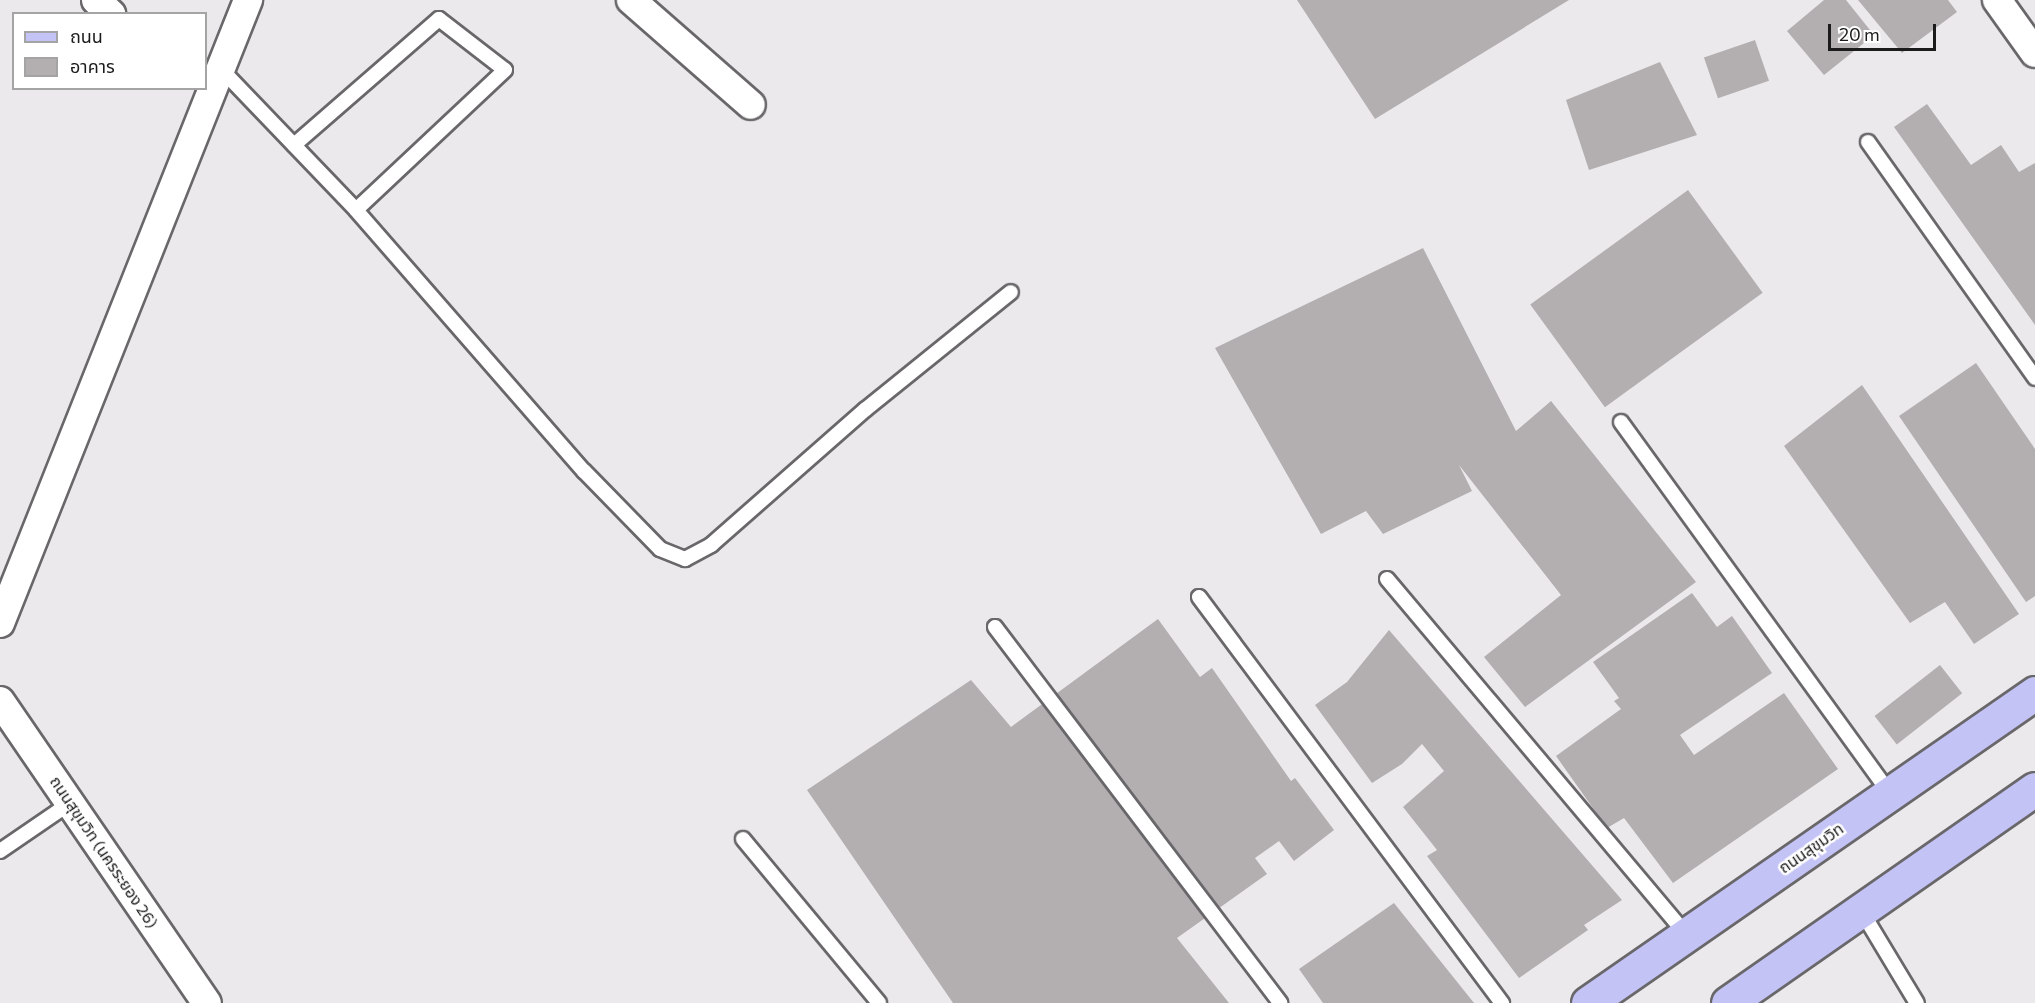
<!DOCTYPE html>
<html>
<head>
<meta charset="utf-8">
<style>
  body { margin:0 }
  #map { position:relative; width:2035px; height:1003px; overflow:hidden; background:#ebe9ec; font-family:Commissioner,"Noto Sans Thai",sans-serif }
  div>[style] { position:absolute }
  .building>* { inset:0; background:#b3afb1; transform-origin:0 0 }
  .roads { filter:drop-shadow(2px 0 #69676a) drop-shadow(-2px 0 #69676a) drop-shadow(0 2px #69676a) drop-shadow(0 -2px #69676a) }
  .lane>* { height:14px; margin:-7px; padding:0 7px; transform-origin:7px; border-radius:7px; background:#fff }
  .street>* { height:28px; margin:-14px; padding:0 14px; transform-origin:14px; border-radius:14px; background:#fff }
  .primary>* { height:33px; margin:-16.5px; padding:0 16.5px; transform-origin:16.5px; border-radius:16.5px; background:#c4c3f5 }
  span { translate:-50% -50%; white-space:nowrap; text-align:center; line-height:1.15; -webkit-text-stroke:5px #fff; paint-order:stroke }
  .street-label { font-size:16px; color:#1c1b1c }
  .legend { position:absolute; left:12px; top:12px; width:195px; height:78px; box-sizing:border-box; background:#fff; border:2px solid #a4a4a4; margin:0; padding:8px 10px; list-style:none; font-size:18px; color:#1c1b1c }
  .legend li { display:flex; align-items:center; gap:12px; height:30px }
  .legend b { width:30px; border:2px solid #a4a4a4 }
  .scale { position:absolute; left:1828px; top:24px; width:108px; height:27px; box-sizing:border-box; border:3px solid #1c1b1c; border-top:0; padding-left:8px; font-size:18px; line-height:21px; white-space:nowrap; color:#1c1b1c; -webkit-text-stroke:4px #fff; paint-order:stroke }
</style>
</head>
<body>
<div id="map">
  <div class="building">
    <div style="clip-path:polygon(1297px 0,1569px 0,1375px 119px)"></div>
    <div style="clip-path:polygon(1824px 0,1846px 0,1874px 35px,1824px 75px,1787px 31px)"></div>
    <div style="clip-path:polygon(1858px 0,1948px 0,1957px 12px,1902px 53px)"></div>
    <div style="left:1755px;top:40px;width:43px;height:54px;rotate:71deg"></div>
    <div style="clip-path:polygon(1660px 62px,1697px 135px,1589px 170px,1566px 100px)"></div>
    <div style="clip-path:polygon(1927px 104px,1971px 165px,2001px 145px,2019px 172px,2035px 163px,2035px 325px,1894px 127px)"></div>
    <div style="left:1688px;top:190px;width:127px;height:195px;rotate:54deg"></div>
    <div style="clip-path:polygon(1423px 248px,1516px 431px,1551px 401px,1696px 582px,1525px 707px,1484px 657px,1561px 595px,1459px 465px,1472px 491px,1383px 534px,1366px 511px,1321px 534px,1215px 348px)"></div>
    <div style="clip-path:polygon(1976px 363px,2035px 449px,2035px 596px,2026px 602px,1899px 416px)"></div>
    <div style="clip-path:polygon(1862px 385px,2019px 614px,1974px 644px,1945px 602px,1910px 623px,1784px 446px)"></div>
    <div style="clip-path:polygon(1692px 593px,1717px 627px,1732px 616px,1772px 673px,1680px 735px,1694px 755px,1784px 693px,1838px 769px,1673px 883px,1624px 818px,1607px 828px,1556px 756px,1621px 709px,1614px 701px,1619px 698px,1593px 662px)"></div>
    <div style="clip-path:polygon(1158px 619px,1200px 677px,1212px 668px,1291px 781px,1295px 778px,1334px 830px,1294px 861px,1279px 841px,1255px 858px,1267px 874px,1177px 938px,1229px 1003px,953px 1003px,807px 790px,971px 680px,1011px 727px)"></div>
    <div style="clip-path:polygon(1389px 630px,1622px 900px,1584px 925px,1588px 930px,1519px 978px,1427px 856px,1437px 850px,1403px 807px,1444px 771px,1422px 744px,1402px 764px,1372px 783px,1315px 705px,1347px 682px)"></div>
    <div style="left:1940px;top:665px;width:36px;height:83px;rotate:52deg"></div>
    <div style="clip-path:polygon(1394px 903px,1474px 1003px,1323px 1003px,1299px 969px)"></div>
  </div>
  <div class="roads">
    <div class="lane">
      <div style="left:221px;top:69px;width:195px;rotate:46.2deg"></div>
      <div style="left:356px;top:210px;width:347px;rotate:48.9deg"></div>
      <div style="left:584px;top:471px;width:109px;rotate:45.7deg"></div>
      <div style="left:660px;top:549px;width:27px;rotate:22deg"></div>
      <div style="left:685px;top:559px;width:30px;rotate:-28deg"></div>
      <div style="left:711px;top:545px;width:206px;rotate:-41.3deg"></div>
      <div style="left:866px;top:409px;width:186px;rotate:-38.9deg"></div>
      <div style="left:1868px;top:142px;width:289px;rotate:54.7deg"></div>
      <div style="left:294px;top:145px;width:192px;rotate:-41deg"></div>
      <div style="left:439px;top:19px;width:83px;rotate:37.7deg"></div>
      <div style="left:505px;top:70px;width:204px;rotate:136.8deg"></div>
      <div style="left:1621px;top:422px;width:458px;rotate:54.1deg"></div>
      <div style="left:1387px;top:579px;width:464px;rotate:49.9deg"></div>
      <div style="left:1199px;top:597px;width:507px;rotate:53.27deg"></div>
      <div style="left:995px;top:627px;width:472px;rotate:52.8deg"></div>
      <div style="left:743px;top:839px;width:213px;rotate:50.3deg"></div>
      <div style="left:0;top:851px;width:85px;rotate:-34.4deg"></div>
      <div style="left:1862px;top:912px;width:106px;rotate:58.9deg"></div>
    </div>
    <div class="street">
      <div style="left:96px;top:0;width:21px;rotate:43deg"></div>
      <div style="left:631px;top:0;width:159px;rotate:41.2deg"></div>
      <div style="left:1997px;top:0;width:65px;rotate:54.4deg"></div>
      <div style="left:0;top:623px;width:671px;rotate:-68.29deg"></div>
      <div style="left:0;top:701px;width:366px;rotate:55.6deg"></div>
    </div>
    <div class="primary">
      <div style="left:1588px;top:1003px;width:544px;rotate:-34.74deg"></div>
      <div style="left:1728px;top:1003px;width:374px;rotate:-34.9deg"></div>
    </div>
  </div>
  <div class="street-label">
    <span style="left:1811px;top:848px;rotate:-35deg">ถนนสุขุมวิท</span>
    <span style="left:104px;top:852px;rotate:56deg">ถนนสุขุมวิท (นครระยอง 26)</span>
  </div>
  <ul class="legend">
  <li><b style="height:8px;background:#c4c3f5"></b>ถนน</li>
  <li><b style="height:16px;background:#b3afb1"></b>อาคาร</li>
  </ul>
  <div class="scale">20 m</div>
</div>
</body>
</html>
